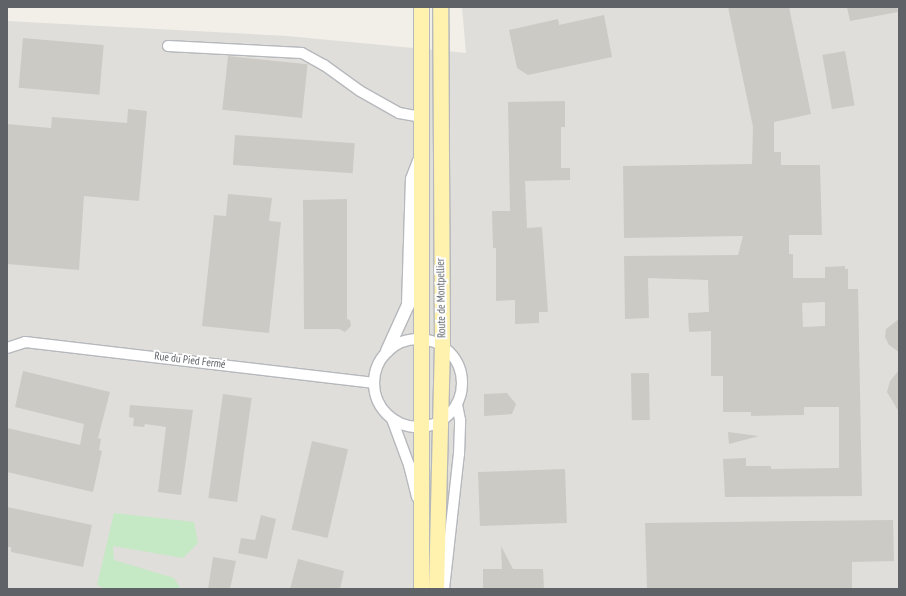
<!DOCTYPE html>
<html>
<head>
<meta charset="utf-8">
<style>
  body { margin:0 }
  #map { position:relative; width:906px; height:596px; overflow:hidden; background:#f1efe8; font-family:"PT Sans Narrow",sans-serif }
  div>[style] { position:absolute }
  .industrial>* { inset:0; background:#e0deda }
  .green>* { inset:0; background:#c5e8c5 }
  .building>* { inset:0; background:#cccac5; transform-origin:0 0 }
  .roads { filter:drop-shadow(1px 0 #b5b8bc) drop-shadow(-1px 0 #b5b8bc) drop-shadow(0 1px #b5b8bc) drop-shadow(0 -1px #b5b8bc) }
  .minor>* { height:10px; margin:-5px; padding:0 5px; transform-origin:5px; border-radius:5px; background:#fff }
  .minor>.ring { margin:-5px; padding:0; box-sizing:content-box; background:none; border:10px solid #fff; border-radius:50% }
  .tertiary>* { height:12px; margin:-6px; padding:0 6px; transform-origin:6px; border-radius:6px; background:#fff }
  .primary>* { height:15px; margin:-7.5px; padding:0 7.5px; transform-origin:7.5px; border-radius:7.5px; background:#fff2af }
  span { translate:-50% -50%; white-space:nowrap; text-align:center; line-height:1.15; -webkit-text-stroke:4px #fff; paint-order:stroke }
  .street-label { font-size:11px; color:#5f6368 }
  .frame { position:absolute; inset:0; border:8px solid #5f6368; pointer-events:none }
</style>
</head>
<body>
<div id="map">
  <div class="industrial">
    <div style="clip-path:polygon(462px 7px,899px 7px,899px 589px,7px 589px,7px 21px,287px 36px,466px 53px)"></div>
  </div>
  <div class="green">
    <div style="clip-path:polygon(114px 513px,194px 522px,198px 543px,183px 558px,113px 546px,114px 560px,174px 578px,181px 589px,106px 589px,97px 585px)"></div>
  </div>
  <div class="building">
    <div style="clip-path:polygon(evenodd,728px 7px,789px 7px,811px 114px,774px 122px,774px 152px,781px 152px,781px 165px,820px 165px,822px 235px,789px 235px,789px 254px,793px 254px,793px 278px,825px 278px,825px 267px,845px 266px,845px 269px,848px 269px,848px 289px,858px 289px,862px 496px,725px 497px,723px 459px,746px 458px,746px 466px,771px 466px,771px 469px,839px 468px,839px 407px,804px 407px,804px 415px,795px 415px,751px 416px,751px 412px,723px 412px,723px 376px,711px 376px,711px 331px,689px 332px,688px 313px,709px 312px,708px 280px,648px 278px,649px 318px,625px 319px,624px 256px,738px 255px,743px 236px,624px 238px,623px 166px,752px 164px,753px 127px,728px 7px,825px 302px,825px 326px,803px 327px,802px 303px,825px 302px)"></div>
    <div style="clip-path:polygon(847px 7px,897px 7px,898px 12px,850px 21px)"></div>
    <div style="clip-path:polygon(604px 15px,612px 57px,528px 75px,517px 68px,509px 30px,558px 19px,559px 25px)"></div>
    <div style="left:23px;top:38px;width:81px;height:50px;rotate:5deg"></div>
    <div style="left:845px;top:51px;width:55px;height:23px;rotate:80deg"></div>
    <div style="left:228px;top:56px;width:80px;height:54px;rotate:6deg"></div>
    <div style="clip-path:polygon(565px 101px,565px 127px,561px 127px,561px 168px,570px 168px,570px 180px,525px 181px,527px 228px,542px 227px,548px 312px,539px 312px,539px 323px,515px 324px,515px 300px,496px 301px,496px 248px,493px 248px,492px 211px,510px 211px,508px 102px)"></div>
    <div style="clip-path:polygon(128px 109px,147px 111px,139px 201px,84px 196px,79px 270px,7px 264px,7px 124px,51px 128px,52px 117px,127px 123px)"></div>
    <div style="left:235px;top:135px;width:120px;height:30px;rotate:4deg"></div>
    <div style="clip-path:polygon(228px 194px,272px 198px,269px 221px,281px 222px,269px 333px,202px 326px,214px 215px,226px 216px)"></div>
    <div style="clip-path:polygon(347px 199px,347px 319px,350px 320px,351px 326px,345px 332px,339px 329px,304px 329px,303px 200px)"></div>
    <div style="clip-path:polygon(899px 319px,899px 352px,889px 345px,885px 337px,886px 329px)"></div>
    <div style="clip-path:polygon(899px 370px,899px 412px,887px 392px,890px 381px)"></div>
    <div style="clip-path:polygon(23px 371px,110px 392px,98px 438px,101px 439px,99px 450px,102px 451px,93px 492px,7px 472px,7px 428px,80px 445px,84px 424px,15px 407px)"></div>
    <div style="left:649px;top:373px;width:47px;height:18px;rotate:89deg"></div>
    <div style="clip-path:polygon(507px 393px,516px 404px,512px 414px,484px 416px,484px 394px)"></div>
    <div style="left:223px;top:394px;width:29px;height:105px;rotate:8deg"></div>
    <div style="clip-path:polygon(130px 405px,193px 410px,181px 495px,158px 492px,166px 427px,145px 424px,144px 427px,133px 426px,134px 418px,129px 417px)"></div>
    <div style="clip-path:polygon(728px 432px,758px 436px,759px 436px,729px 444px)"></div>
    <div style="left:312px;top:441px;width:37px;height:91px;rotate:13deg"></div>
    <div style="left:565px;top:469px;width:54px;height:87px;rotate:88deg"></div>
    <div style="clip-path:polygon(7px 507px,92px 525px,83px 567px,11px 552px,11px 547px,7px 547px)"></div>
    <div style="clip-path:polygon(261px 515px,276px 519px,267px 559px,238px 553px,241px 538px,255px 540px)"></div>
    <div style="clip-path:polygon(893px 520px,894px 561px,852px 562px,852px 589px,647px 589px,645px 523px)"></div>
    <div style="clip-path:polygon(501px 546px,513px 569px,543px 569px,544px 589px,483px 589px,483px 569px,502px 569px)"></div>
    <div style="clip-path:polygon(213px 557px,236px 561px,230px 589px,208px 589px)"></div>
    <div style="clip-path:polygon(298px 559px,344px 571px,340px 589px,290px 589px)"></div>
  </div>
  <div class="roads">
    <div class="minor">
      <div style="left:168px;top:46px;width:134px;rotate:3deg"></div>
      <div style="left:302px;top:53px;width:25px;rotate:29deg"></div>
      <div style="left:324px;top:65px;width:44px;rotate:35.8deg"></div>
      <div style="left:360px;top:91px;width:45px;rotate:29.4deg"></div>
      <div style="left:399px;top:113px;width:22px;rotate:10deg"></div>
      <div class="ring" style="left:374px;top:339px;width:78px;height:78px"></div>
      <div style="left:7px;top:348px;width:19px;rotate:-18deg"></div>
      <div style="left:25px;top:342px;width:350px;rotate:6.7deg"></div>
      <div style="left:392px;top:419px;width:49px;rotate:69.7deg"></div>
      <div style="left:409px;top:465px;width:33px;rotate:76deg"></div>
      <div style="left:444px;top:589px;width:136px;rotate:-83.7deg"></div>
      <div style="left:459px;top:454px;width:34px;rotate:-88deg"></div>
      <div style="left:460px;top:420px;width:16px;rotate:-101deg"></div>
    </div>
    <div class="tertiary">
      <div style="left:387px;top:351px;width:51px;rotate:-65.5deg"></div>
      <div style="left:408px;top:305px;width:126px;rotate:-88.2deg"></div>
      <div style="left:412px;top:179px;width:19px;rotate:-69deg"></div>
    </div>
    <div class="primary">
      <div style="left:421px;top:589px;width:582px;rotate:-90deg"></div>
      <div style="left:436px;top:589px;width:243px;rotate:-88.6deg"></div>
      <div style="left:442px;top:346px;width:339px;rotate:-90.3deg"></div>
    </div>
  </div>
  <div class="street-label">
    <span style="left:441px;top:298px;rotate:-91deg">Route de Montpellier</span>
    <span style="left:190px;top:360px;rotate:7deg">Rue du Pied Fermé</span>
  </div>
  <div class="frame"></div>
</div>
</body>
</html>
